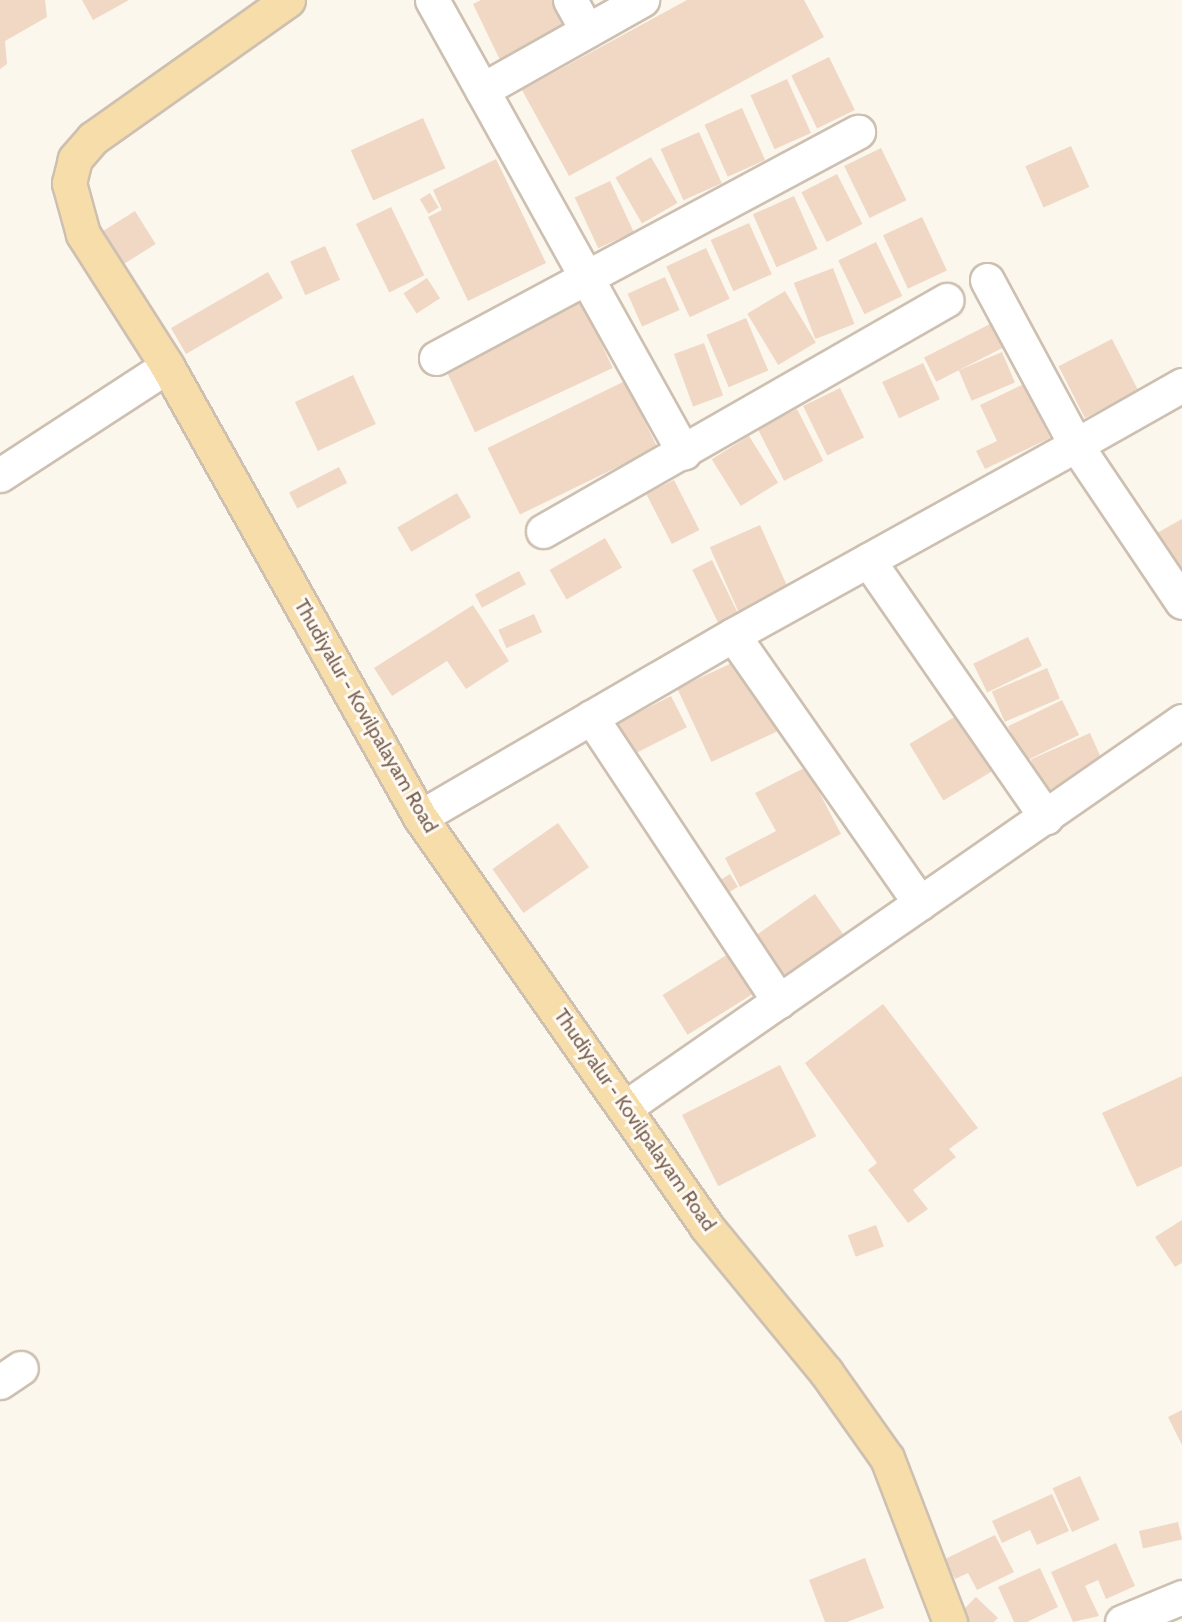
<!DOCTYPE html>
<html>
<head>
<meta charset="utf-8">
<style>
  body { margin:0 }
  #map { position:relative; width:1182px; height:1622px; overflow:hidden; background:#fcf7ed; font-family:Cabin,sans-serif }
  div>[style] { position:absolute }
  .building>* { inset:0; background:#f0d8c5; transform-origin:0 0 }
  .roads { filter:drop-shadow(2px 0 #cec0b1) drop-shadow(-2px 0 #cec0b1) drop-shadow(0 2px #cec0b1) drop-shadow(0 -2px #cec0b1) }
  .minor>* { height:33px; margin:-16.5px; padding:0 16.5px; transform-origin:16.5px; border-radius:16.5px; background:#fff }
  .major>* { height:33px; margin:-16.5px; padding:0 16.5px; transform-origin:16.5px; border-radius:16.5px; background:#f6ddaa }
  span { translate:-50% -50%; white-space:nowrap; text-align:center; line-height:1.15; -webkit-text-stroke:6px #fefaf3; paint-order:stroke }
  .street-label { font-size:20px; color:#775f4f }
</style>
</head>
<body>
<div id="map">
  <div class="building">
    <div style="clip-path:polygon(0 0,45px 0,47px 17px,5px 41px,7px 64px,0 69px)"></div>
    <div style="clip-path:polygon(82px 0,129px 0,93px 20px)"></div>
    <div style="clip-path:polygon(481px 0,555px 0,568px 28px,500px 60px,473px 4px)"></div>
    <div style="clip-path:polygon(687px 0,804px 0,824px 37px,569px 176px,522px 90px)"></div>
    <div style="left:829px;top:57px;width:59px;height:42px;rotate:64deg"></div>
    <div style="left:787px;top:79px;width:59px;height:40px;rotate:66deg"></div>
    <div style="left:742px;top:108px;width:57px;height:41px;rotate:66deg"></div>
    <div style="left:423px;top:118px;width:55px;height:79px;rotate:66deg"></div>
    <div style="left:699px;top:132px;width:56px;height:42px;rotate:66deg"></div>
    <div style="left:1071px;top:146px;width:45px;height:50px;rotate:66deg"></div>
    <div style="left:881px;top:148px;width:58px;height:41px;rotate:64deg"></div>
    <div style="left:651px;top:157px;width:53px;height:41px;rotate:60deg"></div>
    <div style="clip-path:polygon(496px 159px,546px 263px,468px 301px,428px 217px,442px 210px,433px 190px)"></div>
    <div style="left:837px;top:174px;width:56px;height:40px;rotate:63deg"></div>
    <div style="left:610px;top:181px;width:56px;height:39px;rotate:65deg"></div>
    <div style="left:430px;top:193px;width:17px;height:12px;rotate:59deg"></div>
    <div style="left:794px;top:196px;width:58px;height:45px;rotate:66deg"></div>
    <div style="left:391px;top:207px;width:76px;height:39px;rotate:64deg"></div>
    <div style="left:135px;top:211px;width:39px;height:49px;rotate:58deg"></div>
    <div style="left:922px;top:217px;width:59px;height:43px;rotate:65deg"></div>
    <div style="left:749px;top:223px;width:56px;height:42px;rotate:66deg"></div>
    <div style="left:876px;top:242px;width:60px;height:42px;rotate:64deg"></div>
    <div style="left:325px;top:246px;width:37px;height:38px;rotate:66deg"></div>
    <div style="left:706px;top:248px;width:56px;height:44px;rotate:65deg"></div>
    <div style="left:833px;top:268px;width:60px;height:42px;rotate:69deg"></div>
    <div style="left:268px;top:272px;width:30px;height:112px;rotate:60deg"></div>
    <div style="left:665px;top:277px;width:36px;height:41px;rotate:66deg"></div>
    <div style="left:427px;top:278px;width:24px;height:28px;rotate:57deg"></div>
    <div style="left:785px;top:291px;width:60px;height:44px;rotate:59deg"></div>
    <div style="left:581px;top:300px;width:75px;height:152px;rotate:65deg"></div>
    <div style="left:746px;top:318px;width:57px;height:43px;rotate:67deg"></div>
    <div style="left:990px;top:324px;width:27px;height:74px;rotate:63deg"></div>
    <div style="left:1112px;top:339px;width:58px;height:60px;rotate:63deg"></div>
    <div style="left:704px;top:343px;width:56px;height:32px;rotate:70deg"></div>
    <div style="left:1002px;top:352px;width:33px;height:47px;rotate:67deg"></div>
    <div style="left:923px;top:363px;width:40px;height:45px;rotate:65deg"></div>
    <div style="left:353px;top:375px;width:54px;height:64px;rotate:65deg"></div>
    <div style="left:625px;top:381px;width:74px;height:153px;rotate:64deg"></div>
    <div style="clip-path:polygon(1024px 384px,1050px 438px,985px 469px,976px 451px,997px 441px,980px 405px)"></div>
    <div style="left:840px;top:388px;width:55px;height:41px;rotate:64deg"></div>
    <div style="left:797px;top:409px;width:58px;height:44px;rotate:63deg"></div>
    <div style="left:749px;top:436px;width:55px;height:44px;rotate:58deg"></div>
    <div style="left:339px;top:467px;width:18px;height:56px;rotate:63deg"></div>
    <div style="left:674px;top:480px;width:56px;height:31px;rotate:63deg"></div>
    <div style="left:457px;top:493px;width:28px;height:69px;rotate:60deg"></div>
    <div style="clip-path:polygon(1182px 519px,1182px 578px,1157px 533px)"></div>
    <div style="left:760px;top:525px;width:70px;height:55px;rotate:66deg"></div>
    <div style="left:605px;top:538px;width:34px;height:64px;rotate:60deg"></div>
    <div style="left:712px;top:560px;width:60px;height:22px;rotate:64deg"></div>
    <div style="left:519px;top:571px;width:15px;height:50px;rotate:62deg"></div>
    <div style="clip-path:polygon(473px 605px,509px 661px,466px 689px,447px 661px,392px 696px,374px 668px)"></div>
    <div style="left:534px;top:614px;width:20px;height:39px;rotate:66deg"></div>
    <div style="left:1028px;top:637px;width:32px;height:61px;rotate:64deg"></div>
    <div style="left:747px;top:656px;width:81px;height:77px;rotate:65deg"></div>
    <div style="left:1047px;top:668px;width:33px;height:60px;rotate:67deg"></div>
    <div style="left:671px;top:696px;width:35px;height:63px;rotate:63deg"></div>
    <div style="left:1062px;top:700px;width:39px;height:60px;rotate:64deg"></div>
    <div style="left:966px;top:710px;width:66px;height:66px;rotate:59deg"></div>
    <div style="left:1090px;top:733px;width:35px;height:65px;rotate:66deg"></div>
    <div style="clip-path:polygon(806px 767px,841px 834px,740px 887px,725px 858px,776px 831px,755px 793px)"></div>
    <div style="left:558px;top:823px;width:54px;height:80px;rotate:55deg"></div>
    <div style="left:730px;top:874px;width:15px;height:20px;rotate:58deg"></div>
    <div style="left:815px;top:894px;width:50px;height:75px;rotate:55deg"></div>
    <div style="left:733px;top:951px;width:47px;height:83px;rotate:58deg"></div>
    <div style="clip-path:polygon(883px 1004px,978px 1128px,949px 1149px,956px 1157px,913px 1190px,928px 1209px,908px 1223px,868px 1170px,877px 1163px,805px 1063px)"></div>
    <div style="left:780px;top:1065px;width:80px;height:110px;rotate:63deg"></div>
    <div style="clip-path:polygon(1182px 1076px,1182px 1166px,1137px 1187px,1102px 1113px)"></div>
    <div style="clip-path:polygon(1182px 1220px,1182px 1263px,1175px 1267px,1155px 1237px)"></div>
    <div style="left:876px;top:1225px;width:23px;height:30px;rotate:70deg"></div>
    <div style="clip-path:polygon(1182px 1410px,1182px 1445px,1168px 1417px)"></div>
    <div style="left:1080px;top:1476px;width:48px;height:30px;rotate:66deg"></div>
    <div style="clip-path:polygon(1052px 1494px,1069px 1531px,1037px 1545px,1030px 1530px,1002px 1543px,992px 1521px)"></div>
    <div style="left:1178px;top:1522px;width:18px;height:40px;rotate:77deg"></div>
    <div style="clip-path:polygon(995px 1535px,1014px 1572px,977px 1590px,968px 1573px,955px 1579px,945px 1559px)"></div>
    <div style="clip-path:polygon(1116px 1543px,1135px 1586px,1106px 1599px,1098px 1580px,1085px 1586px,1099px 1616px,1073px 1622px,1051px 1572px)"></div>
    <div style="clip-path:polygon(865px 1558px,884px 1608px,847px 1622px,825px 1622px,809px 1580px)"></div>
    <div style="clip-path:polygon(1040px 1568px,1058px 1607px,1027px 1622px,1014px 1622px,998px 1587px)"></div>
    <div style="clip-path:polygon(976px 1597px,998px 1618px,994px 1622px,969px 1622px,960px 1613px)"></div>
  </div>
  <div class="roads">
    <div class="minor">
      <div style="left:432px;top:0;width:518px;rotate:60.91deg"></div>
      <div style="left:570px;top:0;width:35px;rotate:61deg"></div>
      <div style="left:482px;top:90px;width:184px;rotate:-29.4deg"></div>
      <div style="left:987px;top:280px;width:187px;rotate:61.7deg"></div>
      <div style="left:1076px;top:445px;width:122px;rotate:-29.5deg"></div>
      <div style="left:436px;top:358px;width:479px;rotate:-28.2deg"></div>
      <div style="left:0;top:475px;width:199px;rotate:-33.1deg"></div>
      <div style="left:543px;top:531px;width:465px;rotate:-29.8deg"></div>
      <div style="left:868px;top:560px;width:313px;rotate:55.3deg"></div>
      <div style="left:733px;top:635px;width:327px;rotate:55.1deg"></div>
      <div style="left:591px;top:717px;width:341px;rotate:56.5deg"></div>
      <div style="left:420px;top:817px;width:362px;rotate:-30.2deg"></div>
      <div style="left:733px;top:635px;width:392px;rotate:-29deg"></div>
      <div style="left:1076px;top:445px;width:189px;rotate:56deg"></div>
      <div style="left:626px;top:1107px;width:677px;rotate:-34.77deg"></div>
      <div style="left:0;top:1382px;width:25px;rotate:-34deg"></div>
      <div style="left:1122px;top:1622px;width:65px;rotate:-22.6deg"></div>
    </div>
    <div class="major">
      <div style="left:288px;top:0;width:239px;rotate:144.7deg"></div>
      <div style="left:93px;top:138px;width:28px;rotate:131deg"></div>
      <div style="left:75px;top:159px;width:25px;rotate:104deg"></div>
      <div style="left:69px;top:183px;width:53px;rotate:74.6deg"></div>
      <div style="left:83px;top:234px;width:156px;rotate:57.5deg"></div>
      <div style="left:167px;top:366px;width:517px;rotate:60.71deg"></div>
      <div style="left:420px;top:817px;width:499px;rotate:55deg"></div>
      <div style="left:706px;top:1226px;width:189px;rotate:50.6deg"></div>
      <div style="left:826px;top:1372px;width:105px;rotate:54.7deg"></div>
      <div style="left:887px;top:1458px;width:176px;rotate:69deg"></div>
    </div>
  </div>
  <div class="street-label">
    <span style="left:366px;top:716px;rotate:60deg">Thudiyalur - Kovilpalayam Road</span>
    <span style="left:635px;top:1120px;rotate:55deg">Thudiyalur - Kovilpalayam Road</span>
  </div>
</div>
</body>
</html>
